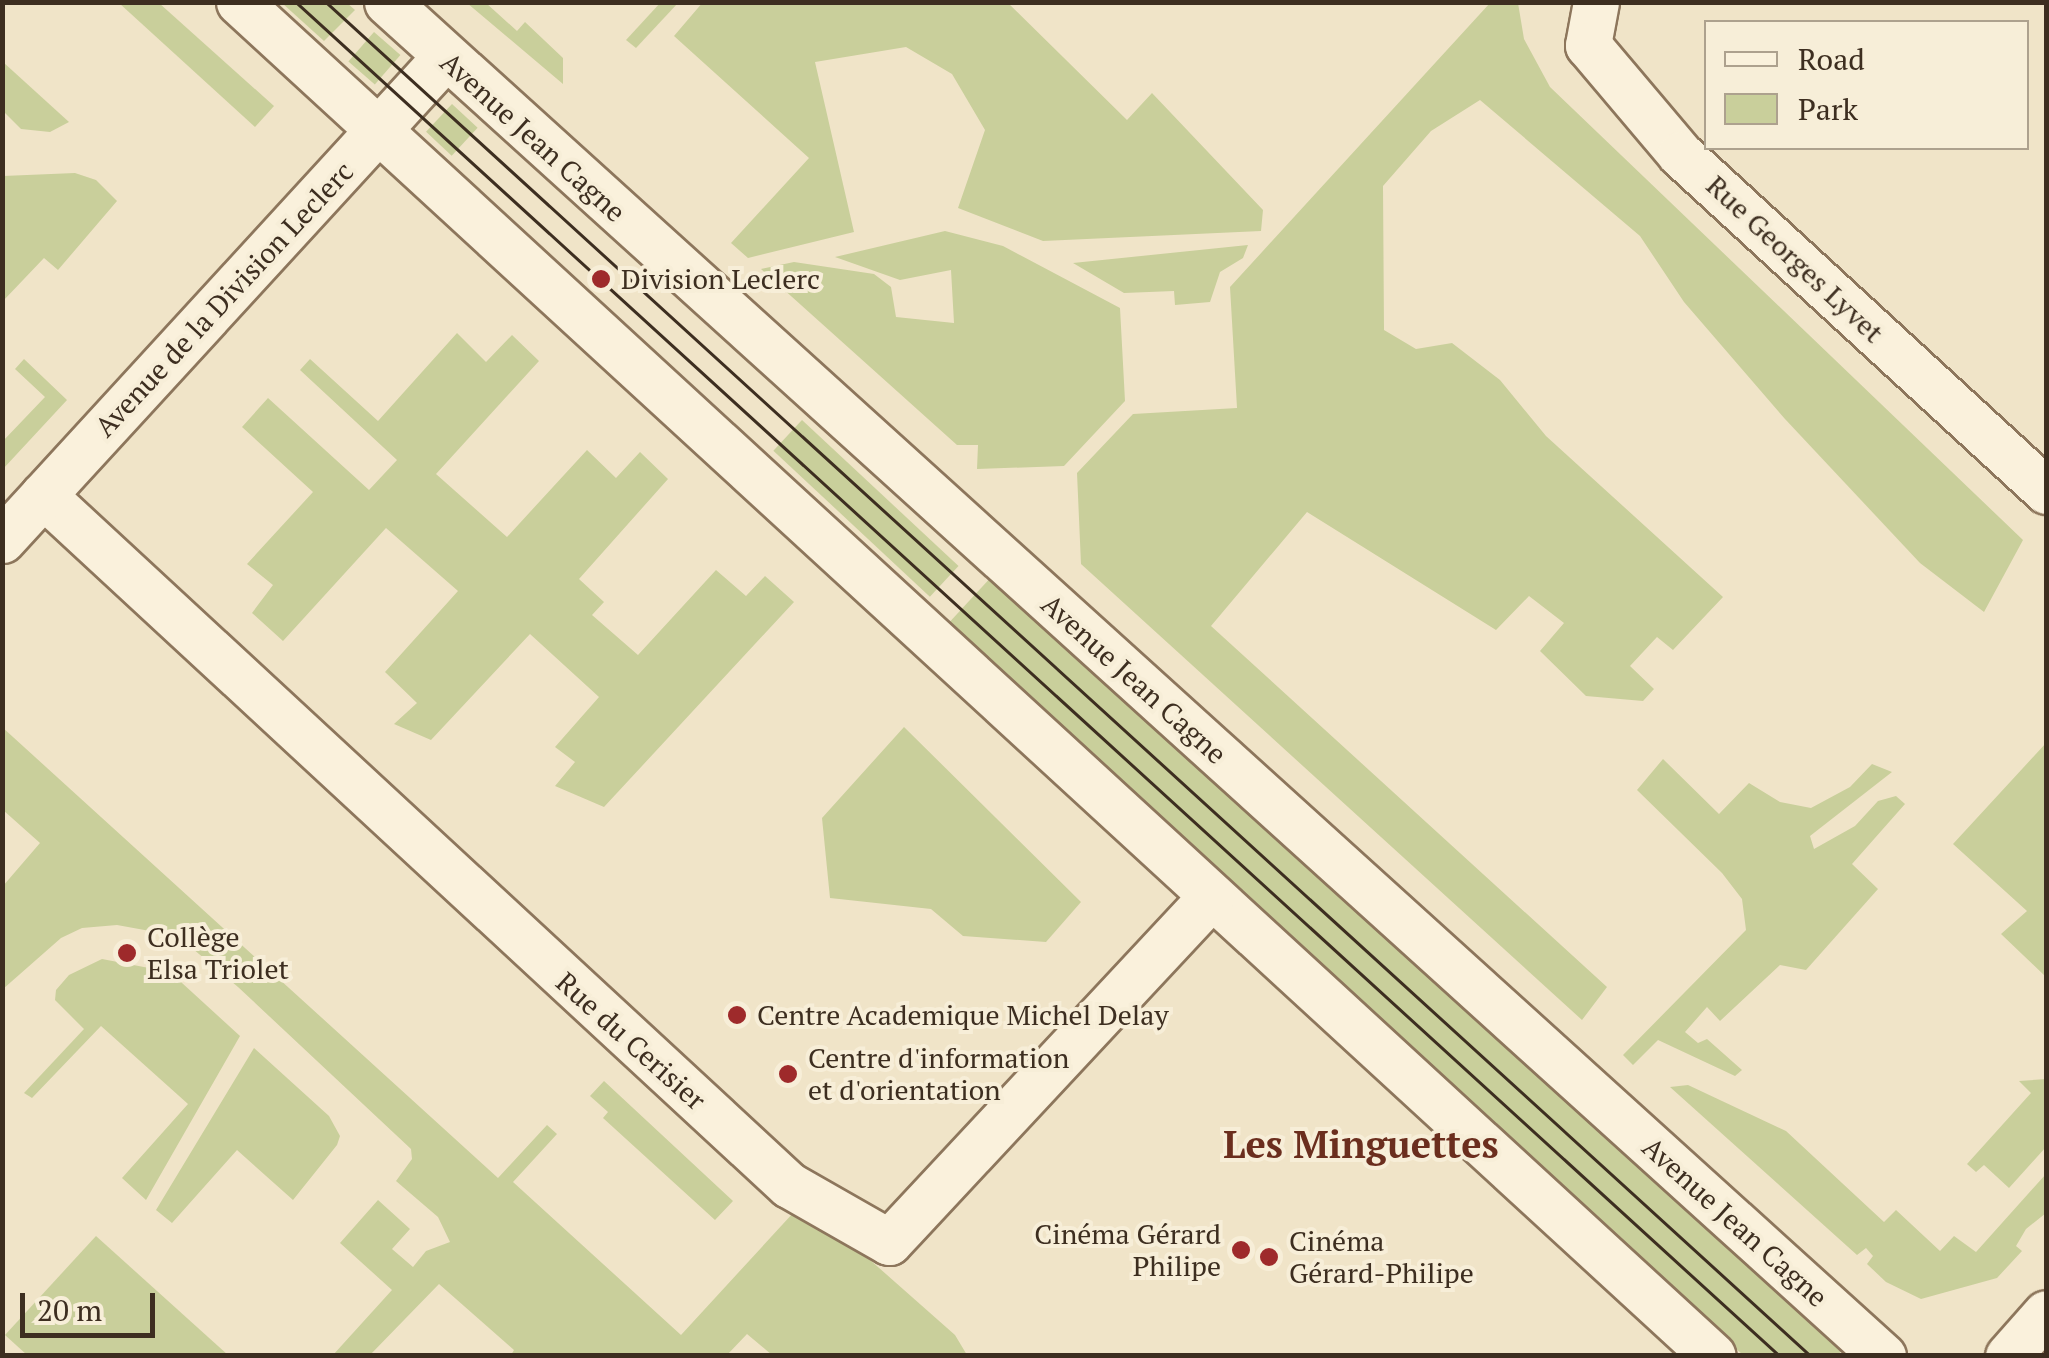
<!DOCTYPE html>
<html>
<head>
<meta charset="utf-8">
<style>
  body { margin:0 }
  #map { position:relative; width:2049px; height:1358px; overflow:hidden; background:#f0e4c8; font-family:"PT Serif",serif }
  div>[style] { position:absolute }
  .green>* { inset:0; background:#c9cf9b; transform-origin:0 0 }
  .roads { filter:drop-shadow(2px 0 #8d765c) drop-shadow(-2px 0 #8d765c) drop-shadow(0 2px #8d765c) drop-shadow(0 -2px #8d765c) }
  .minor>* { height:45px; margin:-22.5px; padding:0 22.5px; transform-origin:22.5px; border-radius:22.5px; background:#faf1dc }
  .tram>* { height:2.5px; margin:-1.25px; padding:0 1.25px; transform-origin:1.25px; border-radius:1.25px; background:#3d2e20 }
  .dots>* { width:28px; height:28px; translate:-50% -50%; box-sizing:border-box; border:5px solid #f7eed8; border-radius:50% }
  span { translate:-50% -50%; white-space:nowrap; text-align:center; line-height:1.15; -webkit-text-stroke:8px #f7eed8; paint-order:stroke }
  .street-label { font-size:28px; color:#3d2e20 }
  .poi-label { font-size:28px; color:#3d2e20 }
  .left { translate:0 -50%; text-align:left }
  .right { translate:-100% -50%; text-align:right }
  .district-label { font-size:38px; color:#6b2e1e; font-weight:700 }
  .frame { position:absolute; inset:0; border:5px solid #3d2e20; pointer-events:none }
  .legend { position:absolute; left:1704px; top:20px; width:325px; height:130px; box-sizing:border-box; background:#f7eed8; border:2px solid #ada18e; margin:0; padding:12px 18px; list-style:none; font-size:30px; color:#3d2e20 }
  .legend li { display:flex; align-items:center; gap:20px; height:50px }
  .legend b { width:50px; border:2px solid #ada18e }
  .scale { position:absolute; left:20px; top:1293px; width:135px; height:45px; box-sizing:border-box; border:5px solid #3d2e20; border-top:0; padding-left:12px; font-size:30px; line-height:35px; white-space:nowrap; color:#3d2e20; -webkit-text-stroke:8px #f7eed8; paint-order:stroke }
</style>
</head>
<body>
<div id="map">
  <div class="green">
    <div style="clip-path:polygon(661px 2px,678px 3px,636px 48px,626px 40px)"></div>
    <div style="clip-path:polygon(703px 2px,1008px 3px,1127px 120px,1152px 93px,1263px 210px,1261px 231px,1043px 241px,958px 208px,985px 130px,952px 74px,906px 47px,815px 62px,854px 232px,748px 258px,731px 243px,809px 158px,674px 36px)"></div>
    <div style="clip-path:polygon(119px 3px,159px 3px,274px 106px,255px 127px)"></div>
    <div style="clip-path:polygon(282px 3px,347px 3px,355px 10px,324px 41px)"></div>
    <div style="clip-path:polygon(467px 3px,486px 3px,517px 31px,525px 22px,563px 58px,563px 84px)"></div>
    <div style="clip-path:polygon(1490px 3px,1518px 3px,1524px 39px,1550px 87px,2023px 540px,1984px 612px,1920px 563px,1785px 419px,1684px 302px,1640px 236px,1480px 100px,1431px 131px,1383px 186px,1384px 330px,1416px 349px,1452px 343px,1500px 380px,1546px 436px,1723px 597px,1673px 650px,1657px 637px,1630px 666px,1654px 689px,1643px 701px,1586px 696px,1540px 651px,1564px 623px,1529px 596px,1496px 630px,1307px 512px,1211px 626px,1607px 987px,1582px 1020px,1081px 564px,1077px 473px,1133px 414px,1237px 408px,1230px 287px)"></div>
    <div style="left:374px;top:32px;width:35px;height:39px;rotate:41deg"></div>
    <div style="clip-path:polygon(3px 62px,69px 122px,50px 132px,21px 129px,3px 111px)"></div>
    <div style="left:452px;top:104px;width:35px;height:38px;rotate:43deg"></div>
    <div style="clip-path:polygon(75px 173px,96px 180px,117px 201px,58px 270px,44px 258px,3px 301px,3px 176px)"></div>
    <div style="clip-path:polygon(945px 231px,1003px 246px,1120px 308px,1125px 401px,1064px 466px,977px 469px,978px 445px,957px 445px,761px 269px,794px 262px,874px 274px,891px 287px,896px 317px,954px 323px,951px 270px,900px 280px,835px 257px)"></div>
    <div style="clip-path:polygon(1248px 245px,1243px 258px,1220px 272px,1210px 302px,1175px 305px,1174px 291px,1124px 293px,1073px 263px)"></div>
    <div style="clip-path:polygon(457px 333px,486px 362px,512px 335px,539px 361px,436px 474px,507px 537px,587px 450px,616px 478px,640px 452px,668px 479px,579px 579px,604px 602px,592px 615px,638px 655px,716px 570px,746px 596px,765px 576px,794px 602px,604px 807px,555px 786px,575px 762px,555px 747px,599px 697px,530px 634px,431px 740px,394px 724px,417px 703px,385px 672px,458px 591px,386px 528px,283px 641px,252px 613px,273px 585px,247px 564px,313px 492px,242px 427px,268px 398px,369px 490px,397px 460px,300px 370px,310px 359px,378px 421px)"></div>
    <div style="clip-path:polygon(24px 359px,67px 400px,3px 469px,3px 441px,45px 397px,15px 369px)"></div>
    <div style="left:802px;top:420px;width:214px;height:42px;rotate:43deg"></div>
    <div style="clip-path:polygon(994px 574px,1843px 1350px,1837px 1355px,1743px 1355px,945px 627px)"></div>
    <div style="clip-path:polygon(2px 727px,498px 1178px,547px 1125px,557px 1134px,513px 1182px,681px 1335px,794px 1212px,818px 1214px,955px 1335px,967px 1355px,772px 1355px,747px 1334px,727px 1355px,511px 1355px,514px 1350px,439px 1284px,370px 1355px,333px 1355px,392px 1290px,340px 1243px,378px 1200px,410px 1229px,392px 1249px,413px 1267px,426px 1251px,450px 1242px,438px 1217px,396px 1181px,412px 1159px,411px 1149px,238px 987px,186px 943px,161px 933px,117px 925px,82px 928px,61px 938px,3px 989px,3px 886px,40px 843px,3px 810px)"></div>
    <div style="clip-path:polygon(904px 727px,1081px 902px,1046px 942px,963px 936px,931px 909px,830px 898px,822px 818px)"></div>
    <div style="clip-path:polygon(2046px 743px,2046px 977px,2001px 934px,2027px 911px,1953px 844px)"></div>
    <div style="clip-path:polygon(1663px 759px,1719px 814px,1749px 783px,1780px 802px,1811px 808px,1850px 787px,1872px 764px,1892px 772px,1810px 836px,1814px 849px,1855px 826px,1878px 801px,1896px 796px,1905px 804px,1852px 864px,1878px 889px,1806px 970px,1780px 965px,1720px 1021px,1707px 1007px,1685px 1032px,1698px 1043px,1707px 1039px,1742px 1070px,1735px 1076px,1658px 1040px,1633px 1065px,1623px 1055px,1746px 930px,1742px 899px,1722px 873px,1637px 790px)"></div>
    <div style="clip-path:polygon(102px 959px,170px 972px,240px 1036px,146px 1200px,122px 1178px,188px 1104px,101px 1026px,32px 1098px,24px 1093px,84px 1029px,55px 1000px,56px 990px,69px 975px)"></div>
    <div style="clip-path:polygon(254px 1048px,329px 1116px,340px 1136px,337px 1145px,293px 1200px,237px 1150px,172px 1223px,156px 1210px)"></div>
    <div style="clip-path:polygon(2046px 1079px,2046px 1147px,2009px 1188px,1984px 1165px,1976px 1172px,1967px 1164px,2031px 1093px,2019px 1081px)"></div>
    <div style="clip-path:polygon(604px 1081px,733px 1201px,715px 1220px,603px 1118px,608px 1112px,590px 1096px)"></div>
    <div style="clip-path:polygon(1688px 1085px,1786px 1131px,1884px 1222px,1896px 1210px,1940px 1251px,1954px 1236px,1976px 1252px,2046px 1174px,2046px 1213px,2026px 1229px,2016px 1246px,2022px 1251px,1997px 1278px,1921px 1299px,1886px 1282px,1867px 1264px,1873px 1256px,1866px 1248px,1857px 1255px,1670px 1087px)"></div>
    <div style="clip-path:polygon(96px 1236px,228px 1355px,27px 1355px,5px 1335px)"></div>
  </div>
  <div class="roads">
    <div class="minor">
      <div style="left:239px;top:2px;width:2001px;rotate:42.57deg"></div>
      <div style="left:387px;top:2px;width:2018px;rotate:42.15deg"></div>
      <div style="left:1596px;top:2px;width:44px;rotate:100.5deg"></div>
      <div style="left:1588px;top:45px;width:143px;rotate:49.8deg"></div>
      <div style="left:1680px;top:154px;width:498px;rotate:42.6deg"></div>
      <div style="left:43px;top:495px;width:1016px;rotate:42.77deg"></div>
      <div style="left:789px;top:1185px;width:115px;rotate:29.7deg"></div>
      <div style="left:889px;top:1242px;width:473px;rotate:-47deg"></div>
      <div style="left:2px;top:540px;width:655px;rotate:-47.47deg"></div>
      <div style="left:2008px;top:1356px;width:57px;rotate:-48.5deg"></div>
    </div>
  </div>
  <div class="tram">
    <div style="left:296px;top:2px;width:2009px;rotate:42.38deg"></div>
    <div style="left:326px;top:2px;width:2010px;rotate:42.36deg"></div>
  </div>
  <div class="dots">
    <div style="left:601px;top:279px;background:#9e2a2b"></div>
    <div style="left:127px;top:953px;background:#9e2a2b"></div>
    <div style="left:737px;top:1015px;background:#9e2a2b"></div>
    <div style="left:788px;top:1074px;background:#9e2a2b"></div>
    <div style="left:1241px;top:1250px;background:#9e2a2b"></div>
    <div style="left:1269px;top:1257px;background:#9e2a2b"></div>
  </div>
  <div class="street-label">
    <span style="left:533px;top:137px;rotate:42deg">Avenue Jean Cagne</span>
    <span style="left:1795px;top:259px;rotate:43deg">Rue Georges Lyvet</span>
    <span style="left:224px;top:299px;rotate:-47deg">Avenue de la Division Leclerc</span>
    <span style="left:1134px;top:679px;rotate:42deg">Avenue Jean Cagne</span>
    <span style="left:631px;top:1041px;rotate:42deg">Rue du Cerisier</span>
    <span style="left:1735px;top:1222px;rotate:42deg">Avenue Jean Cagne</span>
  </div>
  <div class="poi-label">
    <span class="left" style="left:621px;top:279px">Division Leclerc</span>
    <span class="left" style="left:147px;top:953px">Collège<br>Elsa Triolet</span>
    <span class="left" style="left:757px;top:1015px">Centre Academique Michel Delay</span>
    <span class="left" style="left:808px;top:1074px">Centre d'information<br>et d'orientation</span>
    <span class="right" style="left:1221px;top:1250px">Cinéma Gérard<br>Philipe</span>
    <span class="left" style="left:1289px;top:1257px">Cinéma<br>Gérard-Philipe</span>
  </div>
  <div class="district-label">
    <span style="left:1361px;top:1145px">Les Minguettes</span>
  </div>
  <div class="frame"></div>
  <ul class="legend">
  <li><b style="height:12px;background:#faf1dc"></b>Road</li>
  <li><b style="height:28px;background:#c9cf9b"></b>Park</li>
  </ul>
  <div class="scale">20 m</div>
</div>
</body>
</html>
